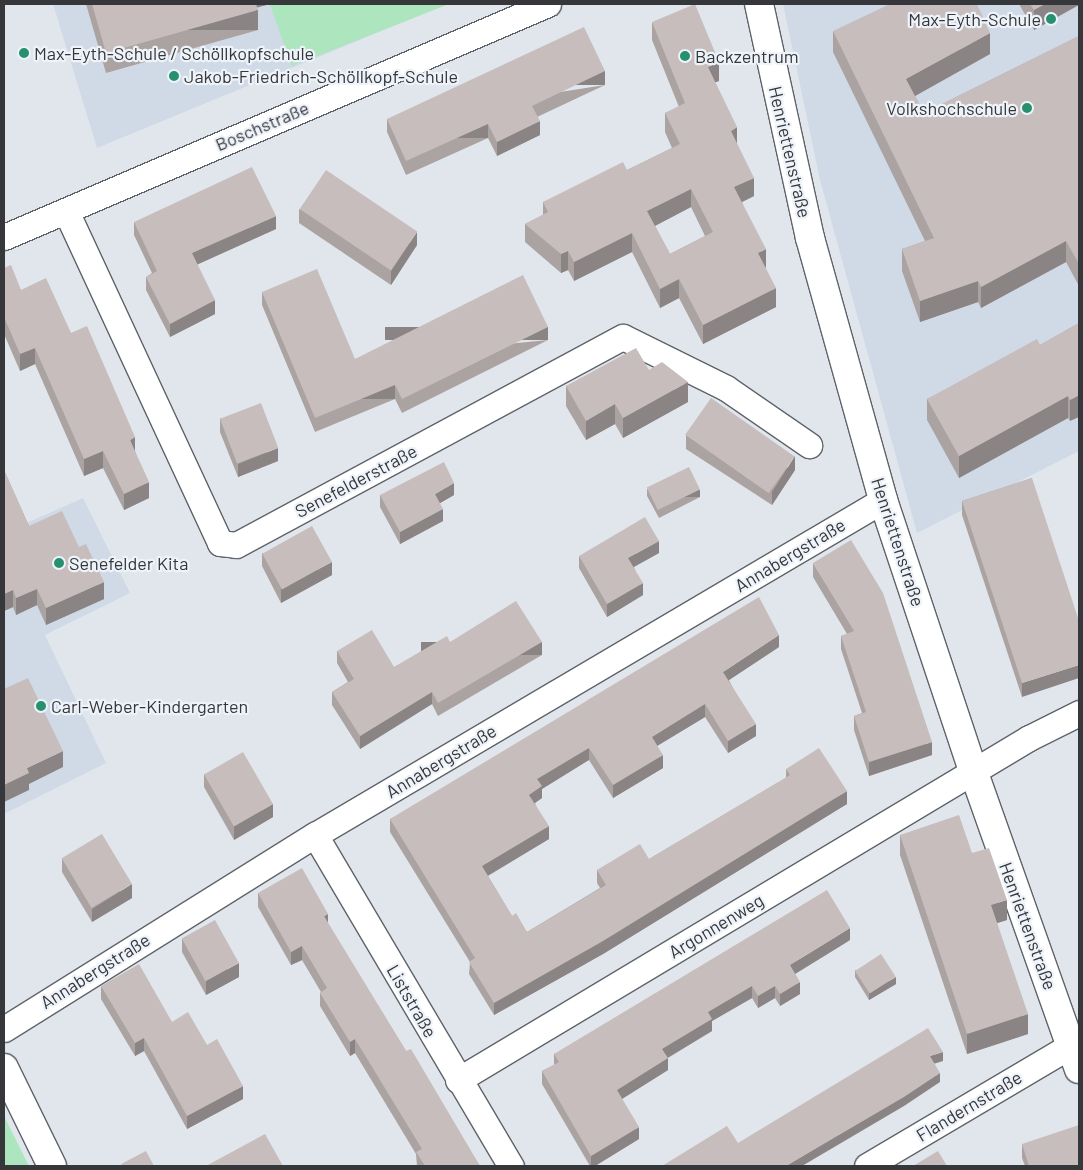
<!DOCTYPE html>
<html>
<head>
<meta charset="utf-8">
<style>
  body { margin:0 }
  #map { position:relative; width:1083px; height:1170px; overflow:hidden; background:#e0e6ec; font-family:Barlow,sans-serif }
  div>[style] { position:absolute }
  .built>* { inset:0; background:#d0dae7 }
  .green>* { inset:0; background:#ace5be }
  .roads { filter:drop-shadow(1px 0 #5e6369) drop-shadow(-1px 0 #5e6369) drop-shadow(0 1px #5e6369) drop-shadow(0 -1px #5e6369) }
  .street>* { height:25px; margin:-12.5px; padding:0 12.5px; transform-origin:12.5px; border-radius:12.5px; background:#fff }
  .secondary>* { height:28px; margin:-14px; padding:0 14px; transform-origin:14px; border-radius:14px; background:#fff }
  .wall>* { inset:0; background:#aaa3a2 }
  .shaded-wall>* { inset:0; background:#8b8484; transform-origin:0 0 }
  .building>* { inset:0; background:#c6bdbc; transform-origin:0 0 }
  .dots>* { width:14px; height:14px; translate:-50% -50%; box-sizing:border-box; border:2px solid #eef3fa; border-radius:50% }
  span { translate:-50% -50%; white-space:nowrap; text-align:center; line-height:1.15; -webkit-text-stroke:4.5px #eef3fa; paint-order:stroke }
  .poi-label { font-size:18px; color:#35373a }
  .right { translate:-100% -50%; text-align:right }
  .left { translate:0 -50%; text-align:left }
  .street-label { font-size:18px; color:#35373a }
  .frame { position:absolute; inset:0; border:5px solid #35373a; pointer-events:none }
</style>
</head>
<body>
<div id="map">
  <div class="built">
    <div style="clip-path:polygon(53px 4px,447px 4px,97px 148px)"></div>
    <div style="clip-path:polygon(783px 4px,1079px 4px,1079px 451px,917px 533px,820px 180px)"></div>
    <div style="clip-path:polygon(83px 498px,130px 593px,45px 635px,106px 763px,4px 814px,4px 533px)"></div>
  </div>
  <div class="green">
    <div style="clip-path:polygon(273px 4px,449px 4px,292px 66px,270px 5px)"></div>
    <div style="clip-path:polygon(4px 1116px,29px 1166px,4px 1166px)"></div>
  </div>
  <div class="roads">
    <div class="street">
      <div style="left:66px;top:211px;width:366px;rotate:65.1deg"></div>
      <div style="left:220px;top:543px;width:16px;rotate:7deg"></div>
      <div style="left:236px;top:545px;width:439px;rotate:-28.3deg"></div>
      <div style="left:623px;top:337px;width:115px;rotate:26.3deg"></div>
      <div style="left:726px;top:388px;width:101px;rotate:34.5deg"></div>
      <div style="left:4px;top:237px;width:592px;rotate:-23.19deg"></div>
      <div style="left:315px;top:835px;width:385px;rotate:59.4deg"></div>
      <div style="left:4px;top:1029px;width:367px;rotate:-32deg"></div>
      <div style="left:315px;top:835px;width:659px;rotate:-30.53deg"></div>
      <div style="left:458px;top:1080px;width:666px;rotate:-30.92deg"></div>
      <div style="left:1029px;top:738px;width:56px;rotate:-26.6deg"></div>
      <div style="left:867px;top:1166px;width:236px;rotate:-30.6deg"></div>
    </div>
    <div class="secondary">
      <div style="left:759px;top:4px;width:239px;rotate:77.7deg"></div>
      <div style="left:810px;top:238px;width:272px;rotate:74.4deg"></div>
      <div style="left:883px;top:500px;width:288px;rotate:71.6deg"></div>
      <div style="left:974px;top:773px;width:314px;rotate:70.5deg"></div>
      <div style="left:4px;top:1068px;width:109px;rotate:63.9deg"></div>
    </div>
  </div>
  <div class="wall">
    <div style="clip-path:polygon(86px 4px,270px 4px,257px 7px,258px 30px,106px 73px)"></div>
    <div style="clip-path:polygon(1019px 4px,1079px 4px,1034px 30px)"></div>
    <div style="clip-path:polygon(evenodd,652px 22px,719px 81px,715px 82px,737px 144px,754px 196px,742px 202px,766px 267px,765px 268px,776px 307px,703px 344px,679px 298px,660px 308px,632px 252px,574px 281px,568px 270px,561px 273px,525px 242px,525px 224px,543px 215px,543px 202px,627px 170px,672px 148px,665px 132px,665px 113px,679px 107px,652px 40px,652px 22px,691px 207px,705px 236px,670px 254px,655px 226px,691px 207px)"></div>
    <div style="clip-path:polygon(833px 31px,990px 54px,915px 96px,924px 113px,1079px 36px,1079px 286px,1066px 262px,981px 308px,978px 302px,920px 322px,902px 271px,902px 249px,925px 241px,833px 52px)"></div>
    <div style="clip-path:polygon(605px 85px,537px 117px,540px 135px,497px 156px,488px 138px,406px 175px,387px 132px,387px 119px)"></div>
    <div style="clip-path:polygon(299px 209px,417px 245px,391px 285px,299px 223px)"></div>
    <div style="clip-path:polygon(134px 222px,276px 229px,197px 264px,215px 314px,170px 337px,146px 290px,146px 277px,152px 273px,134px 235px)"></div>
    <div style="clip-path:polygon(4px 268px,21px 290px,71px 333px,135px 451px,149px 498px,124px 510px,103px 468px,84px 476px,35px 364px,20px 371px,4px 334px)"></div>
    <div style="clip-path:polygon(262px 292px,355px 359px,548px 340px,402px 413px,395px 399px,315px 432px,262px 305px)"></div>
    <div style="clip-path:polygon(1079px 323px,1070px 421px,1068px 418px,959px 478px,927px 420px,927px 399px,1040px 345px)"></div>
    <div style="clip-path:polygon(649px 370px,688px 402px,623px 438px,615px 424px,586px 440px,566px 406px,566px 386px)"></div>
    <div style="clip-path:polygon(220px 418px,278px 461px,238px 477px,220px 432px)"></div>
    <div style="clip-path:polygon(686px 435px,795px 470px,772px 505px,686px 449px)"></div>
    <div style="clip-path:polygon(4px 470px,29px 526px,79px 547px,104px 599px,46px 625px,37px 605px,16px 615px,13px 607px,4px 611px)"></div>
    <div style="clip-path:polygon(1032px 478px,1022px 697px,962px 515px,962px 501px)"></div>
    <div style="clip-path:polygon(647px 489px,700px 497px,659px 518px,647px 496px)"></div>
    <div style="clip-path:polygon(380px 495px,454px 495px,440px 503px,443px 521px,400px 544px,380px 507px)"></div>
    <div style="clip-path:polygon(262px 553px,332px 575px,281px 603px,262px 566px)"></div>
    <div style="clip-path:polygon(659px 553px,634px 567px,643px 595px,607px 617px,579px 568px,579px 556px)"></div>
    <div style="clip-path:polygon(813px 563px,932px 755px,869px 776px,854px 730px,854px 716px,862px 713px,841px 649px,841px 636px,847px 634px,813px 577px)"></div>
    <div style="clip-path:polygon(450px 642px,542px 655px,438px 716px,432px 704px,360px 749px,332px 705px,332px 692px,348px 682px,337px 663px,337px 651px,394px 667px)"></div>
    <div style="clip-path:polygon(779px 647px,729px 680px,756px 736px,728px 753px,705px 717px,657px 746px,663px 768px,613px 798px,589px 760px,542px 789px,542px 798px,535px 803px,549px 839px,488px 876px,512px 916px,527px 932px,600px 888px,597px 883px,597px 870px,649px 859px,786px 778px,786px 769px,847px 804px,603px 954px,494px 1015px,469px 974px,470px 962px,390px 832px,390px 819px)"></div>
    <div style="clip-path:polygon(204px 774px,273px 817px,234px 840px,204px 787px)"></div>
    <div style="clip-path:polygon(900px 835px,972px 853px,1007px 920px,997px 923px,1028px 1034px,967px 1054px,900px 855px)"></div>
    <div style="clip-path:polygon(62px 858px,132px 898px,92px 922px,62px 872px)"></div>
    <div style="clip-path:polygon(258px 893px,328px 924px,406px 1051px,480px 1166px,417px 1166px,416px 1154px,355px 1053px,350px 1056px,320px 1006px,320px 993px,321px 992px,302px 960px,291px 965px,258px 907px)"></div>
    <div style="clip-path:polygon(182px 938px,239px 977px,206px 995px,182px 952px)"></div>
    <div style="clip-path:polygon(850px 940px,795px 974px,800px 994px,780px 1006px,775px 998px,758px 1008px,752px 998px,712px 1021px,712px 1031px,668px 1058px,668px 1070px,622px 1099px,639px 1139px,595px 1166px,590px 1166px,542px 1084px,542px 1071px,554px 1065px,554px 1054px)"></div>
    <div style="clip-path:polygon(855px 970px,896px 984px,869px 1000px,855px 977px)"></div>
    <div style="clip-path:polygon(101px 986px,172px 1022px,207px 1045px,243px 1099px,187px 1129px,144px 1051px,135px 1056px,101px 999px)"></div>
    <div style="clip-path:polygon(1022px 1144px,1079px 1166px,1025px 1166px,1022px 1158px)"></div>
  </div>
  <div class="shaded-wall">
    <div style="clip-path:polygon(252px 4px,270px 4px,252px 9px)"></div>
    <div style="clip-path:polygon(1045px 4px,1079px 4px,1079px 5px,1034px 30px,1034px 10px)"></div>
    <div style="left:258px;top:10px;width:20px;height:158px;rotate:90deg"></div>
    <div style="clip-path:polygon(990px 33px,990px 54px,906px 101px,906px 79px)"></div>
    <div style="clip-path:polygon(719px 62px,719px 81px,708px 85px,708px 67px)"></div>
    <div style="left:605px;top:71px;width:14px;height:81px;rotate:90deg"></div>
    <div style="clip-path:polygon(540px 121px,540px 135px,497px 156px,497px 142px)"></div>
    <div style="left:488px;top:124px;width:14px;height:90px;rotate:90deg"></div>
    <div style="clip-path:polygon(737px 127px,737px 146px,731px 131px)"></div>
    <div style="clip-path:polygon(754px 178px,754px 196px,734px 206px,734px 187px)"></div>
    <div style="clip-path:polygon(691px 189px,691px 207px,647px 230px,647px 211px)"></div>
    <div style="clip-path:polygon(276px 216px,276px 229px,192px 267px,192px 253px)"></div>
    <div style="clip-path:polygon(417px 232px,417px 245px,391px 285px,391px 271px)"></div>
    <div style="clip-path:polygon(632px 233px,632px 252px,574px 281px,574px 262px)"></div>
    <div style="clip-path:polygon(1066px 241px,1066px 262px,981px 308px,981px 287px)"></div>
    <div style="clip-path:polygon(766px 249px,766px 267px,758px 272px,758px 253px)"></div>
    <div style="clip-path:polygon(568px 251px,568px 270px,561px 273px,561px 254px)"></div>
    <div style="clip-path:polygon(679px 279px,679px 298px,660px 308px,660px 289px)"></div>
    <div style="clip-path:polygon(978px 281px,978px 302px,920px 322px,920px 301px)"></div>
    <div style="clip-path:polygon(776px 288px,776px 307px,703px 344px,703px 325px)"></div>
    <div style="clip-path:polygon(215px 300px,215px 314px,170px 337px,170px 324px)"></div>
    <div style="left:548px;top:327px;width:13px;height:163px;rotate:90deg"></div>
    <div style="clip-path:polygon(35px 348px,35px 364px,20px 371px,20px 354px)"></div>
    <div style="clip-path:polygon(688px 382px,688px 402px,623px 438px,623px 418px)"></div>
    <div style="left:395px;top:385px;width:14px;height:87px;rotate:90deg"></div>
    <div style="clip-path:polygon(1079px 395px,1079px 417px,1070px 421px,1070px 400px)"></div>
    <div style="clip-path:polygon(1068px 396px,1068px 418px,959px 478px,959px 456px)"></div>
    <div style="clip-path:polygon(615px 404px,615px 424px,586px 440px,586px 421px)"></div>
    <div style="clip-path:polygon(135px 437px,135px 454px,130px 440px)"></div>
    <div style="clip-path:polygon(278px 448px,278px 461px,238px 477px,238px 464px)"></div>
    <div style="clip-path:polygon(103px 451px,103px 468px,84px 476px,84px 459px)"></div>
    <div style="clip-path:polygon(795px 456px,795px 470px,772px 505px,772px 492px)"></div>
    <div style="clip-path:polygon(149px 482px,149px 498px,124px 510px,124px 494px)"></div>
    <div style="clip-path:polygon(454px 483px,454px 495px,435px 506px,435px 494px)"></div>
    <div style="left:700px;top:490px;width:7px;height:46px;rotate:90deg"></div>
    <div style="clip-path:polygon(443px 509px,443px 521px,400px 544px,400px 532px)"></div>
    <div style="clip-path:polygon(659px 541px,659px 553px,628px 570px,628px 558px)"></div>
    <div style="clip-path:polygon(332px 562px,332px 575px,281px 603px,281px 589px)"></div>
    <div style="clip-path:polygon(104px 582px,104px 599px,46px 625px,46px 608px)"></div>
    <div style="clip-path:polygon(643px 583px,643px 595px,607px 617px,607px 604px)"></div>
    <div style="clip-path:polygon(37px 589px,37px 605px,16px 615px,16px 598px)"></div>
    <div style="clip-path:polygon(13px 590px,13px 607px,4px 611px,4px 594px)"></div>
    <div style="clip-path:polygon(779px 635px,779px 647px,723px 684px,723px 672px)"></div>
    <div style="left:542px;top:642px;width:13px;height:121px;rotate:90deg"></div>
    <div style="clip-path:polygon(1079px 665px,1079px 678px,1022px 697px,1022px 683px)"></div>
    <div style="clip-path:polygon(432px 692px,432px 704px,360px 749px,360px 736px)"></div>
    <div style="clip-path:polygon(705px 704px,705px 717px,652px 749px,652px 737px)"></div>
    <div style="clip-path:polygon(756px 724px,756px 736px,728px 753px,728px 741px)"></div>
    <div style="clip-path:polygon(932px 742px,932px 755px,869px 776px,869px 762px)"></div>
    <div style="clip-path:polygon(589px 748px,589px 760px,542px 789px,542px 798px,529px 807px,529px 795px,537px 779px)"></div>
    <div style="clip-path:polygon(63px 751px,63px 767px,29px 784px,29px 790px,4px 802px,4px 785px,27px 768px)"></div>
    <div style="clip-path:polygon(663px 755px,663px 768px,613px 798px,613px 785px)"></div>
    <div style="clip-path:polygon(847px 791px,847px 804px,603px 954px,494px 1015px,494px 1003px)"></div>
    <div style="clip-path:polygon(273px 804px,273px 817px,234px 840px,234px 826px)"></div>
    <div style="clip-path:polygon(549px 826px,549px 839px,482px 879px,482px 866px)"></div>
    <div style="clip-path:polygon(132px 884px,132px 898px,92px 922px,92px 909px)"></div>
    <div style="clip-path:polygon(1007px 900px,1007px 920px,991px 925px,991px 905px)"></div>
    <div style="clip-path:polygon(328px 914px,328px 927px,324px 916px)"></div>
    <div style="clip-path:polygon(850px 928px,850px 940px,790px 977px,790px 965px)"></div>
    <div style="clip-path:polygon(302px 946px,302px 960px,291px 965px,291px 952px)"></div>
    <div style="clip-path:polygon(239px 963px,239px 977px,206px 995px,206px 981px)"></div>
    <div style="clip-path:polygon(896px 977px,896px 984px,869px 1000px,869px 993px)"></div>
    <div style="clip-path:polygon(800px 982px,800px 994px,780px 1006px,780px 994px)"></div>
    <div style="clip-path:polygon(752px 986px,752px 998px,712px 1021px,712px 1031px,662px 1061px,662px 1049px,708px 1012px)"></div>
    <div style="clip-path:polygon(775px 986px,775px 998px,758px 1008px,758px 996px)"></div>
    <div style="clip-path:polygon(1028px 1014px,1028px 1034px,967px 1054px,967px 1034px)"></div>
    <div style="clip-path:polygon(144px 1038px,144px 1051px,135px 1056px,135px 1043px)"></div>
    <div style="clip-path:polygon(355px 1039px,355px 1053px,350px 1056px,350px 1042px)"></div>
    <div style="clip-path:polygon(943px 1052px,943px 1061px,930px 1065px,930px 1056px)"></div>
    <div style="clip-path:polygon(668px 1058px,668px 1070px,617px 1102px,617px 1090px)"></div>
    <div style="clip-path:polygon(940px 1073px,940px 1082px,904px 1106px,802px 1166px,786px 1166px)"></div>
    <div style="clip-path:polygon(243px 1086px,243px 1099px,187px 1129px,187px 1116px)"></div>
    <div style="clip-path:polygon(639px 1127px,639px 1139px,595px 1166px,591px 1166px,591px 1156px)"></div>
  </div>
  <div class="building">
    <div style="clip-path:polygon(92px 4px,256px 4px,258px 10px,106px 53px)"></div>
    <div style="clip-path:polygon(evenodd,695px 4px,719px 62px,708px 67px,737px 127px,731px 131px,754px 178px,734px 187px,766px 249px,758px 253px,776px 288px,703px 325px,679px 279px,660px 289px,632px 233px,574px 262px,568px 251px,561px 254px,525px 224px,548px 212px,543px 202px,623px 162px,627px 170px,680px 144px,665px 113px,685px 103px,652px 22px,695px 4px,691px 189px,713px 232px,670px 254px,647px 211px,691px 189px)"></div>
    <div style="clip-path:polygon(890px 4px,977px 4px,990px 33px,906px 79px,924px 113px,1079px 36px,1079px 264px,1066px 241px,981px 287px,978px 281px,920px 301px,902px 249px,934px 238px,833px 31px)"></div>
    <div style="clip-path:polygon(1030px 4px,1045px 4px,1034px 10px)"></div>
    <div style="clip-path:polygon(584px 27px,605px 71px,532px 106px,540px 121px,497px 142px,488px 124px,406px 161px,387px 119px)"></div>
    <div style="clip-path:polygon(252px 167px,276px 216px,192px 253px,215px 300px,170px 324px,146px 277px,157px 271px,134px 222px)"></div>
    <div style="left:326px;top:170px;width:110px;height:47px;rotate:34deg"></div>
    <div style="clip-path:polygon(11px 265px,21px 290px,46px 278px,71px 333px,87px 326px,135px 437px,130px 440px,149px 482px,124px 494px,103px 451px,84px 459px,35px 348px,20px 354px,4px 317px,4px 268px)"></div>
    <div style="clip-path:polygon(317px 269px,355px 359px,523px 275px,548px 327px,402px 399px,395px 385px,315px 418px,262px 292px)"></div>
    <div style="clip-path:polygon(1079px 323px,1079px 395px,1070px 400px,1068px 396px,959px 456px,927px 399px,1037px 339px,1040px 345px)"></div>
    <div style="clip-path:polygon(636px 348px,649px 370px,662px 362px,688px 382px,623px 418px,615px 404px,586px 421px,566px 386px)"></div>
    <div style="left:711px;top:398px;width:102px;height:45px;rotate:35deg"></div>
    <div style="left:261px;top:403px;width:48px;height:44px;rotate:69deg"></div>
    <div style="clip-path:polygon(444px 462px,454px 483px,435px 494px,443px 509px,400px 532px,380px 495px)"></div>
    <div style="left:689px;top:467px;width:25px;height:47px;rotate:64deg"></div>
    <div style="clip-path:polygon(4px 470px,29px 526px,62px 511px,79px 547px,86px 544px,104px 582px,46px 608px,37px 589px,16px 598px,13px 590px,4px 594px)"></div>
    <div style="clip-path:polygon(1032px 478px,1079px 621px,1079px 665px,1022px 683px,962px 501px)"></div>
    <div style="clip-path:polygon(645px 517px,659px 541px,628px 558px,643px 583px,607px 604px,579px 556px)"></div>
    <div style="left:312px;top:526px;width:41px;height:57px;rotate:61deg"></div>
    <div style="clip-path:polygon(851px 540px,883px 593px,932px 742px,869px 762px,854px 716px,866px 712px,841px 636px,854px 631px,813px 563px)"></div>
    <div style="clip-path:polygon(759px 597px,779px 635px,723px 672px,756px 724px,728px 741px,705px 704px,652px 737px,663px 755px,613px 785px,589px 748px,537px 779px,542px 786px,529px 795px,549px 826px,482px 866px,512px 916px,516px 913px,527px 932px,606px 885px,597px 870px,640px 844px,649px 859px,790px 775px,786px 769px,819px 748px,847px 791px,603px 941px,494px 1003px,469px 962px,475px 958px,390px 819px)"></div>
    <div style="clip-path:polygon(516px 601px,542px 642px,438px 703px,432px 692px,360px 736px,332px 692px,354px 679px,337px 651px,372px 630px,394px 667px,447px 636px,450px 642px)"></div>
    <div style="clip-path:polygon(28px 678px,63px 751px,27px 768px,29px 773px,4px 785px,4px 689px)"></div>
    <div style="left:243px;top:752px;width:60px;height:45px;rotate:60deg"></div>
    <div style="clip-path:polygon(959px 815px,972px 853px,989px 848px,1007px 900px,991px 905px,1028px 1014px,967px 1034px,900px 835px)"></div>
    <div style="left:102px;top:834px;width:58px;height:47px;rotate:59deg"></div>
    <div style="clip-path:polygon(302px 868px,328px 914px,324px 916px,406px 1051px,411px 1049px,480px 1166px,425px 1166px,416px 1152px,422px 1149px,355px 1039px,350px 1042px,320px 993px,327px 988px,302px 946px,291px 952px,258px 893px)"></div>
    <div style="clip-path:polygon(827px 890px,850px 928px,790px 965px,800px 982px,780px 994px,775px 986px,758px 996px,752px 986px,708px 1012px,712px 1019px,662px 1049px,668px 1058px,617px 1090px,639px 1127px,591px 1156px,542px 1071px,559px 1062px,554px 1054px)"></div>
    <div style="left:215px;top:920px;width:49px;height:38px;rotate:61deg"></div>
    <div style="left:881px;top:954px;width:27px;height:31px;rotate:57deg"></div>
    <div style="clip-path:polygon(139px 964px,172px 1022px,188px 1012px,207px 1045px,217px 1039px,243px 1086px,187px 1116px,144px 1038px,135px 1043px,101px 986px)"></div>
    <div style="clip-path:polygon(928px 1028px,943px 1052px,930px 1056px,940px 1073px,904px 1097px,786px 1166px,662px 1166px,727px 1126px,738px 1143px)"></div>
    <div style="clip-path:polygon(1079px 1125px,1079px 1166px,1029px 1166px,1022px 1144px)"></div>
    <div style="clip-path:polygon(265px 1134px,283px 1166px,206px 1166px)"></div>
    <div style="clip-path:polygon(146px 1151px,154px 1166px,122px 1166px,121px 1164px)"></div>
    <div style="clip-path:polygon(938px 1151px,947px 1166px,913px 1166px)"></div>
  </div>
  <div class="dots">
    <div style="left:1051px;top:19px;background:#26906f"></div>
    <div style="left:24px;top:53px;background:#26906f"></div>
    <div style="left:685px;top:56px;background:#26906f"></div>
    <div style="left:174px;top:76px;background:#26906f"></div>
    <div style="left:1027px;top:108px;background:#26906f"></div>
    <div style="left:59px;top:563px;background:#26906f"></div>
    <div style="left:41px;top:706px;background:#26906f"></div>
  </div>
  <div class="poi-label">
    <span class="right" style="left:1041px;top:19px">Max-Eyth-Schule</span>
    <span class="left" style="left:34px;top:53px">Max-Eyth-Schule / Schöllkopfschule</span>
    <span class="left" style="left:695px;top:56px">Backzentrum</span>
    <span class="left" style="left:184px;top:76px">Jakob-Friedrich-Schöllkopf-Schule</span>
    <span class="right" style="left:1017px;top:108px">Volkshochschule</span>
    <span class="left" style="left:69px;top:563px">Senefelder Kita</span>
    <span class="left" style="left:51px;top:706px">Carl-Weber-Kindergarten</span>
  </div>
  <div class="street-label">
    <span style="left:262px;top:126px;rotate:-23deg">Boschstraße</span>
    <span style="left:790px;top:152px;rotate:77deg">Henriettenstraße</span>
    <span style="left:356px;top:481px;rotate:-28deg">Senefelderstraße</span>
    <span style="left:898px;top:542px;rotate:72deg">Henriettenstraße</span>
    <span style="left:790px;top:555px;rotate:-31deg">Annabergstraße</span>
    <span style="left:441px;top:761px;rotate:-31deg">Annabergstraße</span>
    <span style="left:716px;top:926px;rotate:-31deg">Argonnenweg</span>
    <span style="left:1028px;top:926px;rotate:70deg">Henriettenstraße</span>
    <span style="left:95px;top:971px;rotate:-32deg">Annabergstraße</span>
    <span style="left:412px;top:1001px;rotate:60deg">Liststraße</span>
    <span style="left:969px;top:1106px;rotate:-31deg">Flandernstraße</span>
  </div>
  <div class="frame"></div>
</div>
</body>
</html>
